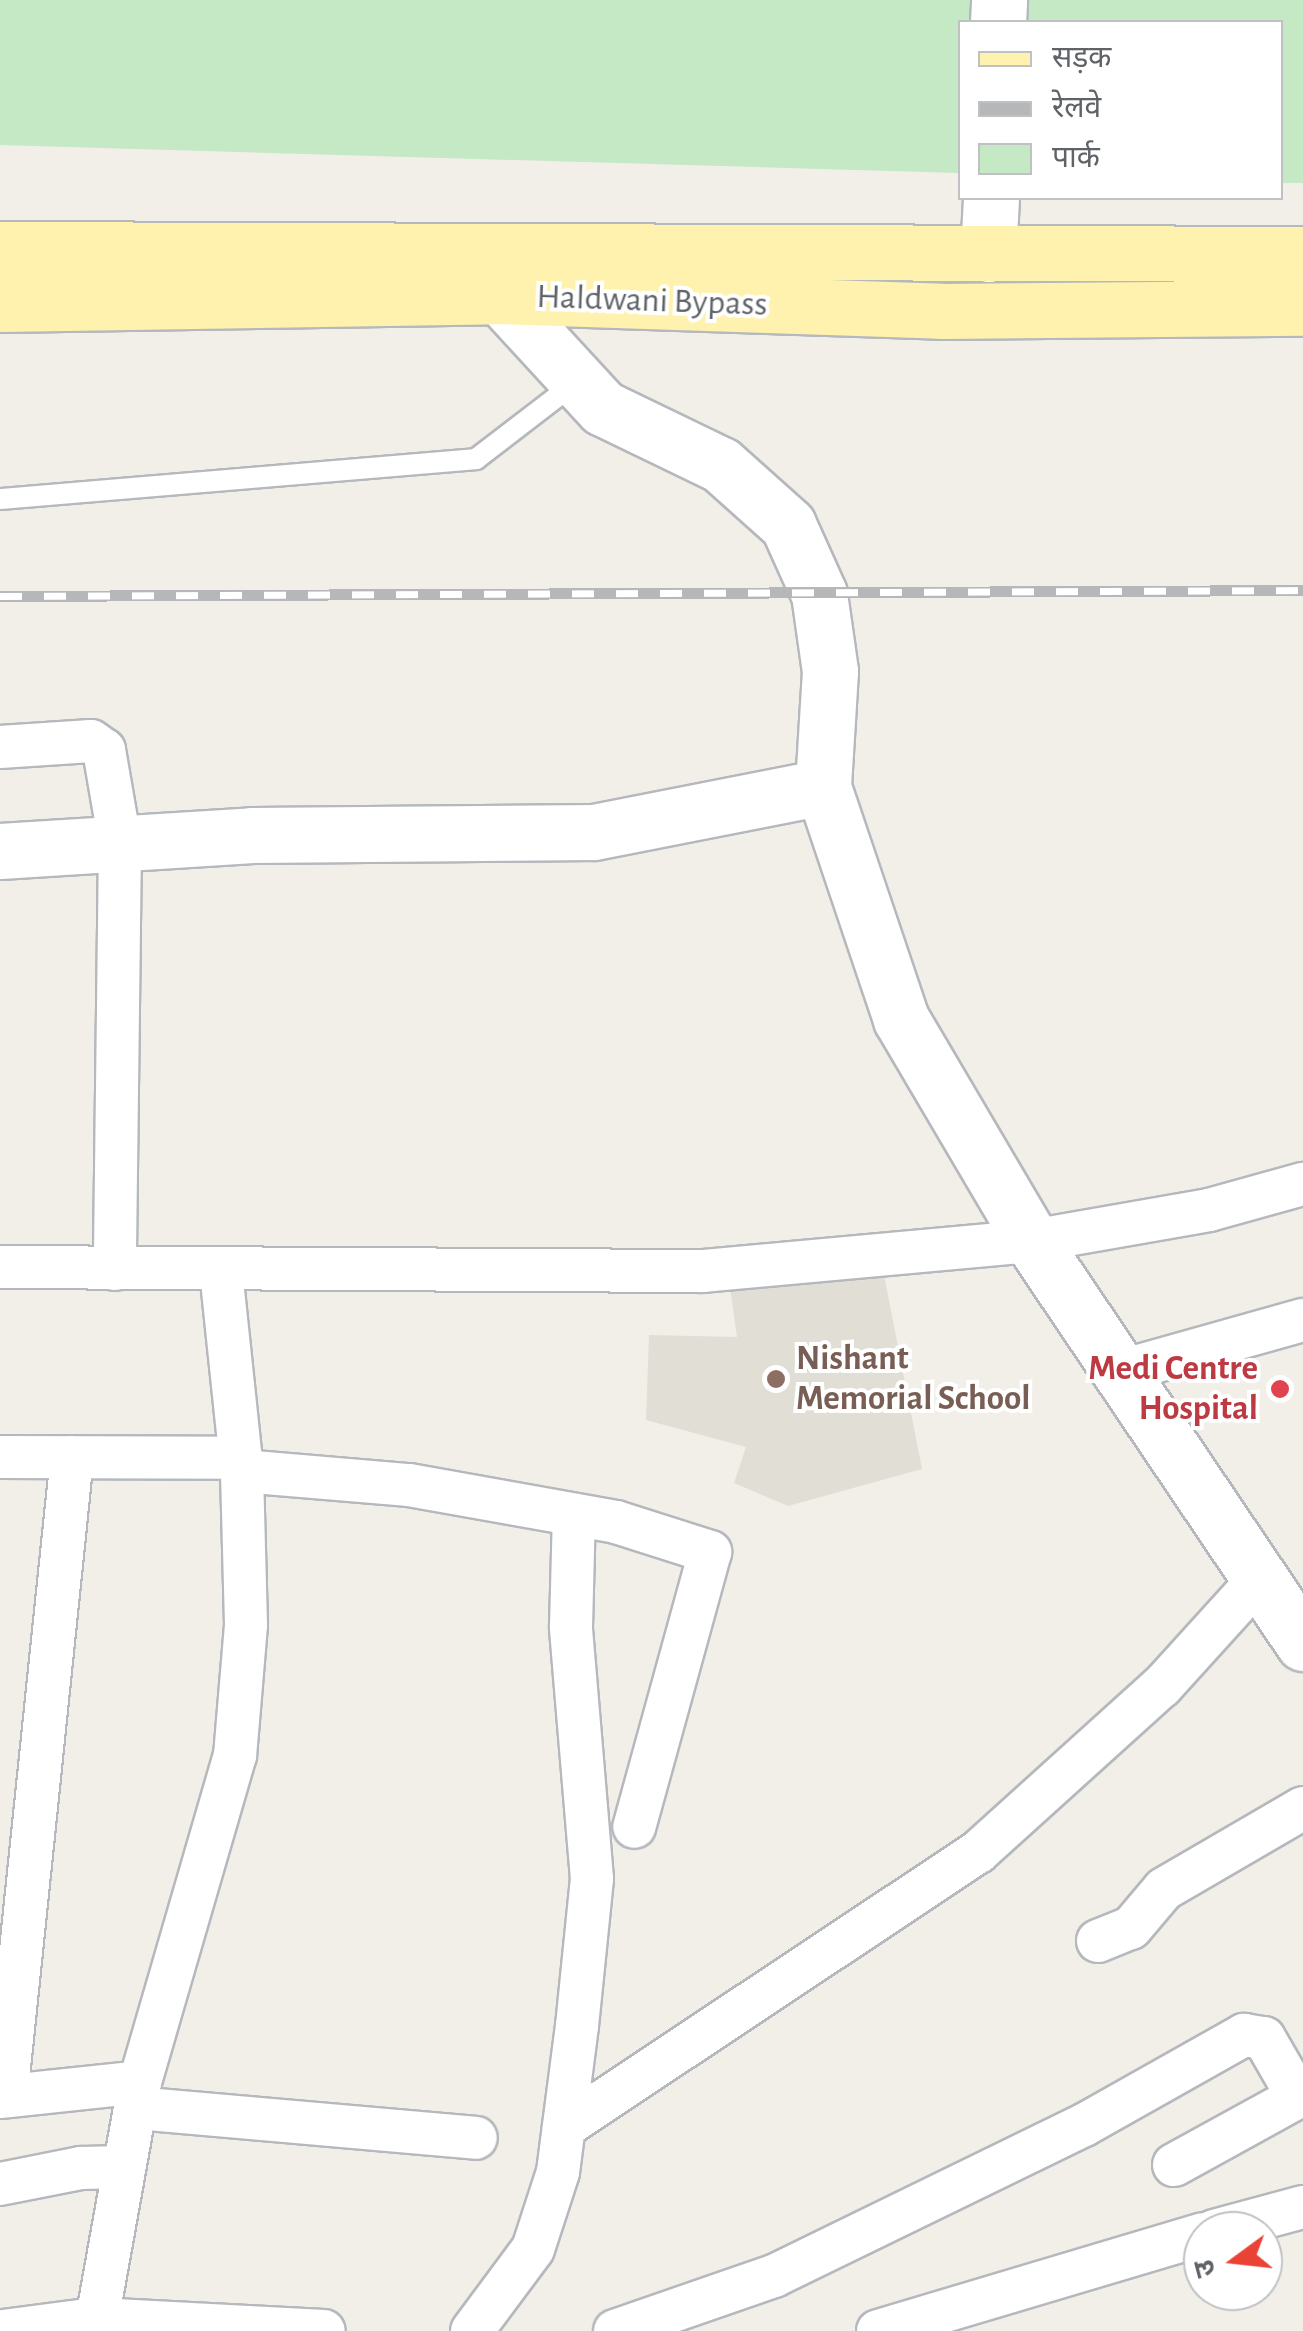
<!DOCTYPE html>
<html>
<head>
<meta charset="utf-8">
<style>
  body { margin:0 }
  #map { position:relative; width:1303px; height:2331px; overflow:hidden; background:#f1efe8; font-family:"Alegreya Sans","Noto Sans Devanagari",sans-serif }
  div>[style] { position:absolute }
  .education>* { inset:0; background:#e1ded6 }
  .green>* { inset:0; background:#c5e8c5 }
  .roads { filter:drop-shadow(2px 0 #b5b8bc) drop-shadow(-2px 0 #b5b8bc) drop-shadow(0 2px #b5b8bc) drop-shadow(0 -2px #b5b8bc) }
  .lane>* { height:20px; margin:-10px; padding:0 10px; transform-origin:10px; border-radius:10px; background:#fff }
  .street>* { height:42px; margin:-21px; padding:0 21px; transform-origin:21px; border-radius:21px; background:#fff }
  .secondary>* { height:55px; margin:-27.5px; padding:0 27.5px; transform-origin:27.5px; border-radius:27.5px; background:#fff }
  .primary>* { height:55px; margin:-27.5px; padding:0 27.5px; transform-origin:27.5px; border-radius:27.5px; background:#fff2af }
  .rail>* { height:11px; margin-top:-5.5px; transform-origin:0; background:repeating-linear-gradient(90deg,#fff 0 22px,#b6b7b8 0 44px); box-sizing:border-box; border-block:2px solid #b6b7b8 }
  .dots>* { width:28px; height:28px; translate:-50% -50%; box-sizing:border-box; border:5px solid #fff; border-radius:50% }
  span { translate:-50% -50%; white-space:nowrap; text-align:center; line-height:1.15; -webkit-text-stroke:8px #fff; paint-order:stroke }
  .street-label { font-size:35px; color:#5f6368 }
  .education-label { font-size:35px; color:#785e54; font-weight:700 }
  .left { translate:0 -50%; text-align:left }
  .health-label { font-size:35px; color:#be3a42; font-weight:700 }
  .right { translate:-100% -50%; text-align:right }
  .legend { position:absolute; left:958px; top:20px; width:325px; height:180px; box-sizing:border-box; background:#fff; border:2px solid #bfc1c3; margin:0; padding:12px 18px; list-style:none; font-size:30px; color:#5f6368 }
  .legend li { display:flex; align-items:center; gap:20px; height:50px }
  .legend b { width:50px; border:2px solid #bfc1c3 }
  .north { position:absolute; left:1183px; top:2211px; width:100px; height:100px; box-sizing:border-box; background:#fff; border:2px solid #bfc1c3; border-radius:50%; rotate:255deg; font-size:28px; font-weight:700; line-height:40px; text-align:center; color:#5f6368 }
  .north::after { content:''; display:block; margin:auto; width:35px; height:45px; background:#ea4335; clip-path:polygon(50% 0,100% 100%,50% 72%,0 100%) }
</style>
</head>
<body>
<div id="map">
  <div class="education">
    <div style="clip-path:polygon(884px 1275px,922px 1469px,788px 1506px,734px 1483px,746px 1447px,646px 1420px,649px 1335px,737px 1337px,729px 1281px)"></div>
  </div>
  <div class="green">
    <div style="clip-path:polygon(0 0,1303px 0,1303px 183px,1281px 183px,1280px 22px,961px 22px,960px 173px,0 145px)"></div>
  </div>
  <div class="roads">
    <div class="lane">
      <div style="left:0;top:499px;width:478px;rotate:-4.8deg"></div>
      <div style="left:476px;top:459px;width:125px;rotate:-37.5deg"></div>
    </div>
    <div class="street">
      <div style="left:0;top:747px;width:91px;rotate:-3.8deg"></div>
      <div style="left:91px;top:741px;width:16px;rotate:35deg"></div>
      <div style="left:104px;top:750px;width:94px;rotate:80.2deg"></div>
      <div style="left:120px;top:843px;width:426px;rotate:90.7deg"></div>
      <div style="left:0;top:1267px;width:703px;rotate:0.33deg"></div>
      <div style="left:703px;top:1271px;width:330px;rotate:-5.2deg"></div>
      <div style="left:1032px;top:1241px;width:180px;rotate:-9.9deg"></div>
      <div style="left:1209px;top:1210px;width:98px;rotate:-15.5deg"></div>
      <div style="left:1121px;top:1371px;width:189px;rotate:-15.7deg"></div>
      <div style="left:0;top:1457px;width:241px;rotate:0.2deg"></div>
      <div style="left:242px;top:1471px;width:168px;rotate:4.8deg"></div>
      <div style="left:409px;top:1485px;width:210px;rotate:10.1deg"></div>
      <div style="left:616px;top:1522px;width:99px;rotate:17.7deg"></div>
      <div style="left:710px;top:1552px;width:285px;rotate:105.4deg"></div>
      <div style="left:1098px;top:1941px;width:35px;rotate:-22deg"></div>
      <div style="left:1131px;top:1928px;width:51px;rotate:-49.8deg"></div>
      <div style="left:1164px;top:1889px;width:161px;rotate:-30.2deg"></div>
      <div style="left:6px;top:2096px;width:642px;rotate:-84.1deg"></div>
      <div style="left:0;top:2097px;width:141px;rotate:-6.1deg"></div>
      <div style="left:135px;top:2108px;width:342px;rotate:5deg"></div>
      <div style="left:564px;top:2127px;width:497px;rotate:-33.6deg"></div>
      <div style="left:978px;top:1852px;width:248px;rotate:-42.1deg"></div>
      <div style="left:1162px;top:1686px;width:146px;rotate:-47.8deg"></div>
      <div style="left:1174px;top:2165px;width:147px;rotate:-28.8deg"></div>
      <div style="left:0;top:2184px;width:83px;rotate:-11.2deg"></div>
      <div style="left:81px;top:2168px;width:43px;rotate:-1.3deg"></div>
      <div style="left:1214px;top:2231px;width:92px;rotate:-15.1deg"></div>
      <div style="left:3px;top:2331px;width:94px;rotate:-7.4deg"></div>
      <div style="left:96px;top:2319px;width:228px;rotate:3deg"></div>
      <div style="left:95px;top:2331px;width:253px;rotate:-79.8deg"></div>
      <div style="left:140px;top:2082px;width:340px;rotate:-73.8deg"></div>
      <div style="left:235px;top:1756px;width:131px;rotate:-85.2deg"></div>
      <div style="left:246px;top:1625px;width:154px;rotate:-91.5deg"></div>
      <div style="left:242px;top:1471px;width:200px;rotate:-96deg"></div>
      <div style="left:472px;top:2331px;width:102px;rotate:-53.4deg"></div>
      <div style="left:533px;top:2249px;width:81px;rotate:-72deg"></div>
      <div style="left:558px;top:2172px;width:147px;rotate:-82.6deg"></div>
      <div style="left:577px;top:2026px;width:148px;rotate:-84.2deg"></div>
      <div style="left:592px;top:1879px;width:253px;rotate:-94.8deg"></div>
      <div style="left:571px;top:1627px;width:112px;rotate:-88.5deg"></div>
      <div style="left:615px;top:2331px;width:168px;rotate:-19.1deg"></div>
      <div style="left:774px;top:2276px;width:345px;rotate:-26deg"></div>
      <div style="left:1084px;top:2125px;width:184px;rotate:-29.4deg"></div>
      <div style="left:1244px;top:2035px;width:20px;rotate:9deg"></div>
      <div style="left:1264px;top:2038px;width:68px;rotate:60deg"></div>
      <div style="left:878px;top:2331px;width:339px;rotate:-16.6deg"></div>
    </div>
    <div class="secondary">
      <div style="left:998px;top:22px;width:22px;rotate:-87deg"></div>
      <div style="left:988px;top:254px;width:56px;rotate:-86.9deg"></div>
      <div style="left:475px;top:269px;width:189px;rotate:47.4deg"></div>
      <div style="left:603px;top:408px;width:131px;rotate:25.8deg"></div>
      <div style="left:721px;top:465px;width:90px;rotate:41.8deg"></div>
      <div style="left:788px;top:525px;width:76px;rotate:65.8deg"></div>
      <div style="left:819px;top:594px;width:78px;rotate:81.9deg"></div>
      <div style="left:830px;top:671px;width:116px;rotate:93.5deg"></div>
      <div style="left:823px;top:787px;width:245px;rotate:71.4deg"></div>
      <div style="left:901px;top:1019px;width:258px;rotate:59.5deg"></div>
      <div style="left:1032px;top:1241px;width:485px;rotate:56deg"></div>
      <div style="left:0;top:851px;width:253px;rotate:-3.6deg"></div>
      <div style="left:252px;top:835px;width:342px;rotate:-0.5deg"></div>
      <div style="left:594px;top:832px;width:233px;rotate:-11.1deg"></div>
    </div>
    <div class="primary">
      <div style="left:0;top:249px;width:1303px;rotate:0.22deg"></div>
      <div style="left:0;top:304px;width:496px;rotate:-0.9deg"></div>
      <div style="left:496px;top:296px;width:445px;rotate:1.9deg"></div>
      <div style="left:941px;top:311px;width:362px;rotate:-0.5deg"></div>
    </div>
  </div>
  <div class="rail">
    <div style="left:0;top:596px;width:1303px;rotate:-0.26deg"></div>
  </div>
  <div class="dots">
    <div style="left:776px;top:1379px;background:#8d6e63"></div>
    <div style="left:1280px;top:1389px;background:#e0444e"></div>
  </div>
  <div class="street-label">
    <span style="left:652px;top:301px;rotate:2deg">Haldwani Bypass</span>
  </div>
  <div class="education-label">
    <span class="left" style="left:796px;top:1379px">Nishant<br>Memorial School</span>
  </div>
  <div class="health-label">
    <span class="right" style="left:1258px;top:1389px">Medi Centre<br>Hospital</span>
  </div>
  <ul class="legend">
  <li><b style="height:12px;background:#fff2af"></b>सड़क</li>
  <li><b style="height:12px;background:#b6b7b8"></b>रेलवे</li>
  <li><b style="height:28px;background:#c5e8c5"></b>पार्क</li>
  </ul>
  <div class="north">उ</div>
</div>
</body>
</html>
